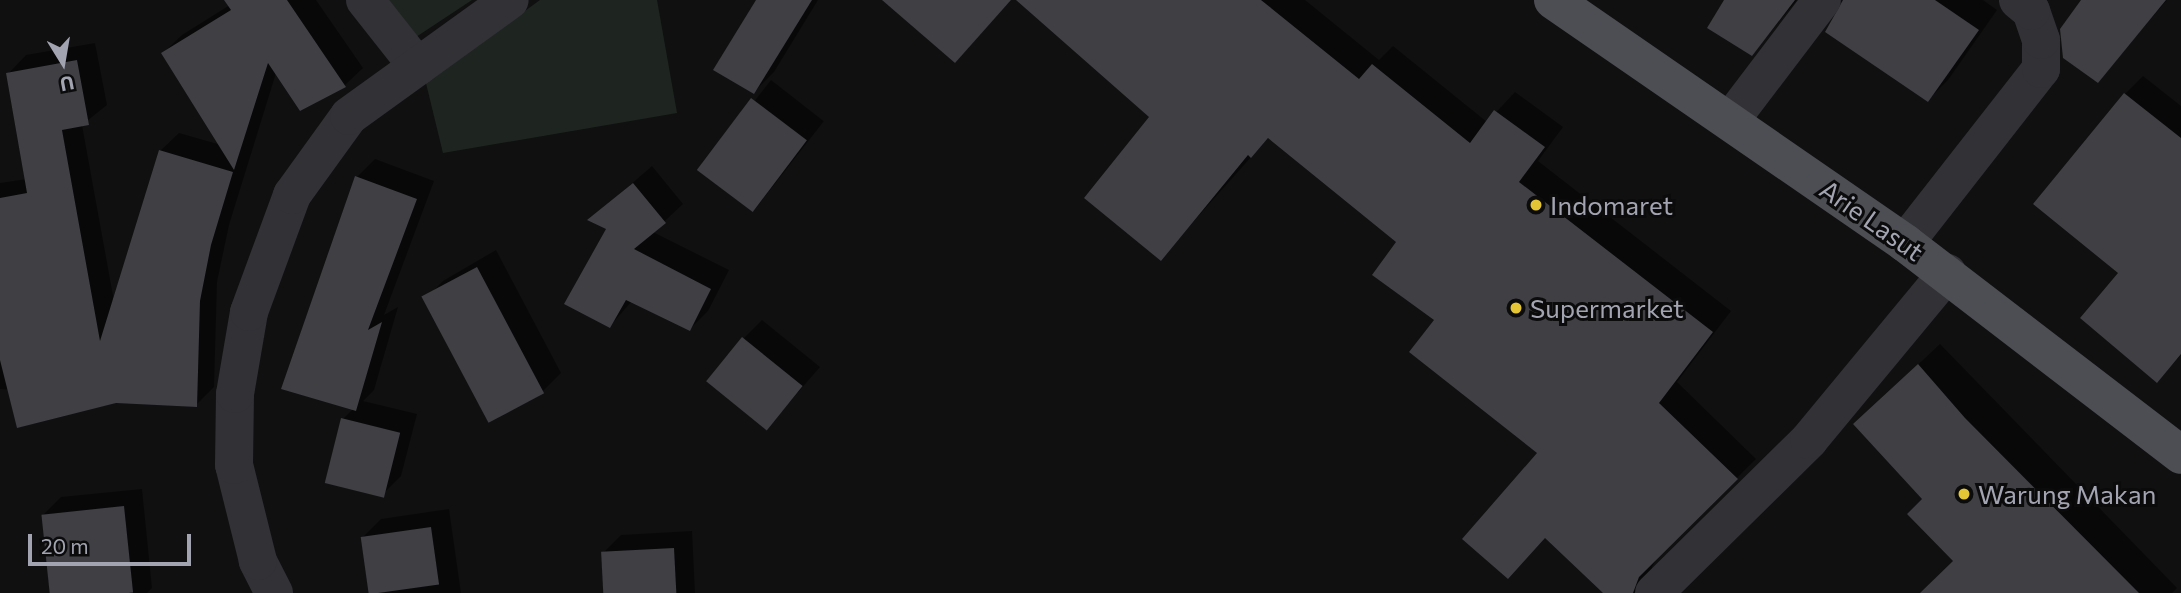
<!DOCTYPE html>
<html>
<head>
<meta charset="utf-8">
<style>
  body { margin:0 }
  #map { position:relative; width:2181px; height:593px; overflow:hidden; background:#101011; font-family:Commissioner,sans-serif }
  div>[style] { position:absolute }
  .green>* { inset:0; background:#1e2520 }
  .shadow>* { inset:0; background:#0007; transform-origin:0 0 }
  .building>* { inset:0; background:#3f3f44; transform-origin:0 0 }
  .minor>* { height:38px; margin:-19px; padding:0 19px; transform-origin:19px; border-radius:19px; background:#313136 }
  .major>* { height:38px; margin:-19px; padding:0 19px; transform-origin:19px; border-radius:19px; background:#4d4e54 }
  .dots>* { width:19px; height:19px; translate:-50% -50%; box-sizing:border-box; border:4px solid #0b0b0c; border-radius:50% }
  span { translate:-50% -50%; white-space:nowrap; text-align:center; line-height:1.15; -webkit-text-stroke:6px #0b0b0c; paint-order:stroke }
  .poi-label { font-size:26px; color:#a2a4b1 }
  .left { translate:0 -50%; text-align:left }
  .street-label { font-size:26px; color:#a2a4b1 }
  .north { position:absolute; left:28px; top:28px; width:70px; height:70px; -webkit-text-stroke:5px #0b0b0c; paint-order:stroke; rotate:169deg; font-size:19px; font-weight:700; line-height:28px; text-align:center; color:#a2a4b1 }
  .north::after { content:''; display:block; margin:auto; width:24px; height:32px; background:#a2a4b1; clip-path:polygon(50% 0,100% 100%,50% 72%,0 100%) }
  .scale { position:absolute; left:28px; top:534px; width:163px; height:32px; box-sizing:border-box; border:4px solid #a2a4b1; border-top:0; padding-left:9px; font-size:21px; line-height:24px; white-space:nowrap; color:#a2a4b1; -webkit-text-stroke:5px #0b0b0c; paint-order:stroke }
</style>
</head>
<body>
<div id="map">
  <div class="green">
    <div style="clip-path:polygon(388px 0,472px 0,413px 39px)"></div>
    <div style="clip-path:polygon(540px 0,657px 0,677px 113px,443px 153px,426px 83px)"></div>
  </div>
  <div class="shadow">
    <div style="clip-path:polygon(229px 0,316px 0,363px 68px,344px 86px,276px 73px,229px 225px,217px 282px,214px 387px,196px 405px,0 389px,0 183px,27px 179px,8px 74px,26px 55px,95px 43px,107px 105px,82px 125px,114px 301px,160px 151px,179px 133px,221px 145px,163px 53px,182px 35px,230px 5px)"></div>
    <div style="clip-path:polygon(758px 0,818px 0,774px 72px,754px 92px)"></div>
    <div style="clip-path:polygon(885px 0,1011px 0,955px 61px)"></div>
    <div style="clip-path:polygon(1019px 0,1305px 0,1379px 60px,1393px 46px,1487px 122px,1515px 92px,1563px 127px,1538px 161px,1731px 311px,1677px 382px,1756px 459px,1658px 556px,1652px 567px,1656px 584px,1647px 593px,1605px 593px,1546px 536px,1508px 577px,1539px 452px,1437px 320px,1399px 242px,1269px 137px,1161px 258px,1152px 117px)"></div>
    <div style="clip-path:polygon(1726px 0,1797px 0,1752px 54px)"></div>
    <div style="clip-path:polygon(1844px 0,1983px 0,1997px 10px,1948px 80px,1928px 100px)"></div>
    <div style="clip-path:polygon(2085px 0,2167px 0,2098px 81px)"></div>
    <div style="clip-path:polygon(2143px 76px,2181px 106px,2181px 355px,2157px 380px,2121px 272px,2125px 94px)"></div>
    <div style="left:771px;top:80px;width:67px;height:114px;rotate:38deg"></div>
    <div style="clip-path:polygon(375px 159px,434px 181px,384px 315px,398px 307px,374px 390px,363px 401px,417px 414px,401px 476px,383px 494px,343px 419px,354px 408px,357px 177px)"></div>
    <div style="clip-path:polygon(652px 166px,683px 204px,653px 232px,729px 270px,708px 311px,690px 329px,632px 301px,610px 326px,609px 228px,590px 220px)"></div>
    <div style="clip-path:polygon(496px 250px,561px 373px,543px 391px,425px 299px,443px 281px)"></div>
    <div style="clip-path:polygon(762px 320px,820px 367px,767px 428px,743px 339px)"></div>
    <div style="clip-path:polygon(1940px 344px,2177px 588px,2172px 593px,1954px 593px,1956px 560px,1877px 403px)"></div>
    <div style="clip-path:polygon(142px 489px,152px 588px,147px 593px,50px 593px,43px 515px,61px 497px)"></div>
    <div style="clip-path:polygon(449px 509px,461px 593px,379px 593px,363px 537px,381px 519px)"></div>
    <div style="clip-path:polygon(692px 531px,695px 593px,605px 593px,603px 553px,621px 535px)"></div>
  </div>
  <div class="building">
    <div style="clip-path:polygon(224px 0,287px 0,346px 87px,300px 111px,268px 63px,234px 170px,161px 53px,231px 10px)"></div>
    <div style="clip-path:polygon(756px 0,812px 0,754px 94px,713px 70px)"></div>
    <div style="clip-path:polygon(882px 0,1011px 0,955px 63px)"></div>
    <div style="clip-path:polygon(1016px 0,1261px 0,1359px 79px,1372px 64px,1470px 143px,1494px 110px,1545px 147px,1519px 182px,1713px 332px,1659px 403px,1738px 479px,1639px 577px,1633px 593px,1603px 593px,1545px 538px,1508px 579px,1462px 539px,1537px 453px,1409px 352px,1434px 320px,1372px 275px,1396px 242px,1268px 138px,1251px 158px,1248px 155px,1161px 261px,1084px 198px,1149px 117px)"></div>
    <div style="clip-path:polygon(1724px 0,1795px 0,1752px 56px,1707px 28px)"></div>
    <div style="clip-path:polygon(1843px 0,1935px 0,1979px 30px,1928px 102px,1825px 32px)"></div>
    <div style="clip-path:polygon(2081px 0,2166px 0,2098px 83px,2063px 58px,2060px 29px)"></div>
    <div style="clip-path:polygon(77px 60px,89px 125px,62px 130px,100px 341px,159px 150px,233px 172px,211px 245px,200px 301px,197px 407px,116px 403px,17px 428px,0 360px,0 198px,27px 193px,6px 73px)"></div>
    <div style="clip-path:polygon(2124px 93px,2181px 138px,2181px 354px,2157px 383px,2080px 318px,2118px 273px,2033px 204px)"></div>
    <div style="left:751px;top:98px;width:70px;height:90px;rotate:37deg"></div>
    <div style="clip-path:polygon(355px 176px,417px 199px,368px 330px,382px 322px,356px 411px,281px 389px)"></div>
    <div style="clip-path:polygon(633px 183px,666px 223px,634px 249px,711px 289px,690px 331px,626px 300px,610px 328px,564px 304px,606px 229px,587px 220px)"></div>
    <div style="left:477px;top:267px;width:143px;height:63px;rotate:62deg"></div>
    <div style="left:742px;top:337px;width:78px;height:57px;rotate:39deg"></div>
    <div style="clip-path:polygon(1918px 364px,1965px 418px,2139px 593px,1920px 593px,1953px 561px,1907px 514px,1922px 499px,1853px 424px)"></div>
    <div style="left:341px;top:418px;width:61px;height:67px;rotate:14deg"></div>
    <div style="left:124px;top:506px;width:87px;height:83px;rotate:84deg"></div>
    <div style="left:431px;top:527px;width:58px;height:71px;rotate:82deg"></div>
    <div style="left:674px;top:548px;width:45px;height:73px;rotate:87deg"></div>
  </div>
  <div class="minor">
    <div style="left:365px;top:0;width:85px;rotate:51.7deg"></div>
    <div style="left:1730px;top:121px;width:152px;rotate:-52.8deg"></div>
    <div style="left:1905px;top:243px;width:221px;rotate:-52deg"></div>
    <div style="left:2041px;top:69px;width:29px;rotate:-90deg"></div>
    <div style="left:2041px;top:40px;width:31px;rotate:-109deg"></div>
    <div style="left:2031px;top:11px;width:17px;rotate:-140deg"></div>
    <div style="left:274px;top:593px;width:36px;rotate:-117deg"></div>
    <div style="left:258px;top:561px;width:99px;rotate:-104deg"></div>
    <div style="left:234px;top:465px;width:71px;rotate:-89.2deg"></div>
    <div style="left:235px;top:394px;width:83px;rotate:-80.3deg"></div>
    <div style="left:249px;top:312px;width:125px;rotate:-69.8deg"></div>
    <div style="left:292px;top:195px;width:97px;rotate:-54.2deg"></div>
    <div style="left:349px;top:116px;width:198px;rotate:-35.8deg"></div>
    <div style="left:1654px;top:593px;width:218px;rotate:-44.6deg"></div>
    <div style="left:1809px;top:440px;width:217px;rotate:-50.4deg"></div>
  </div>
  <div class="major">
    <div style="left:1553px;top:0;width:428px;rotate:34.6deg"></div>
    <div style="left:1905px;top:243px;width:348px;rotate:37.5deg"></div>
  </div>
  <div class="dots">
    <div style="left:1536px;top:205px;background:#e4c535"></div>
    <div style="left:1516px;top:308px;background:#e4c535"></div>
    <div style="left:1964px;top:494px;background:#e4c535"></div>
  </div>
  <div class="poi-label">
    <span class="left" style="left:1550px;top:205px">Indomaret</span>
    <span class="left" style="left:1530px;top:308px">Supermarket</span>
    <span class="left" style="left:1978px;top:494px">Warung Makan</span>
  </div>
  <div class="street-label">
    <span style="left:1872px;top:220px;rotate:35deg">Arie Lasut</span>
  </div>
  <div class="north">U</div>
  <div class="scale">20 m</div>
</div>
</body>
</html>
